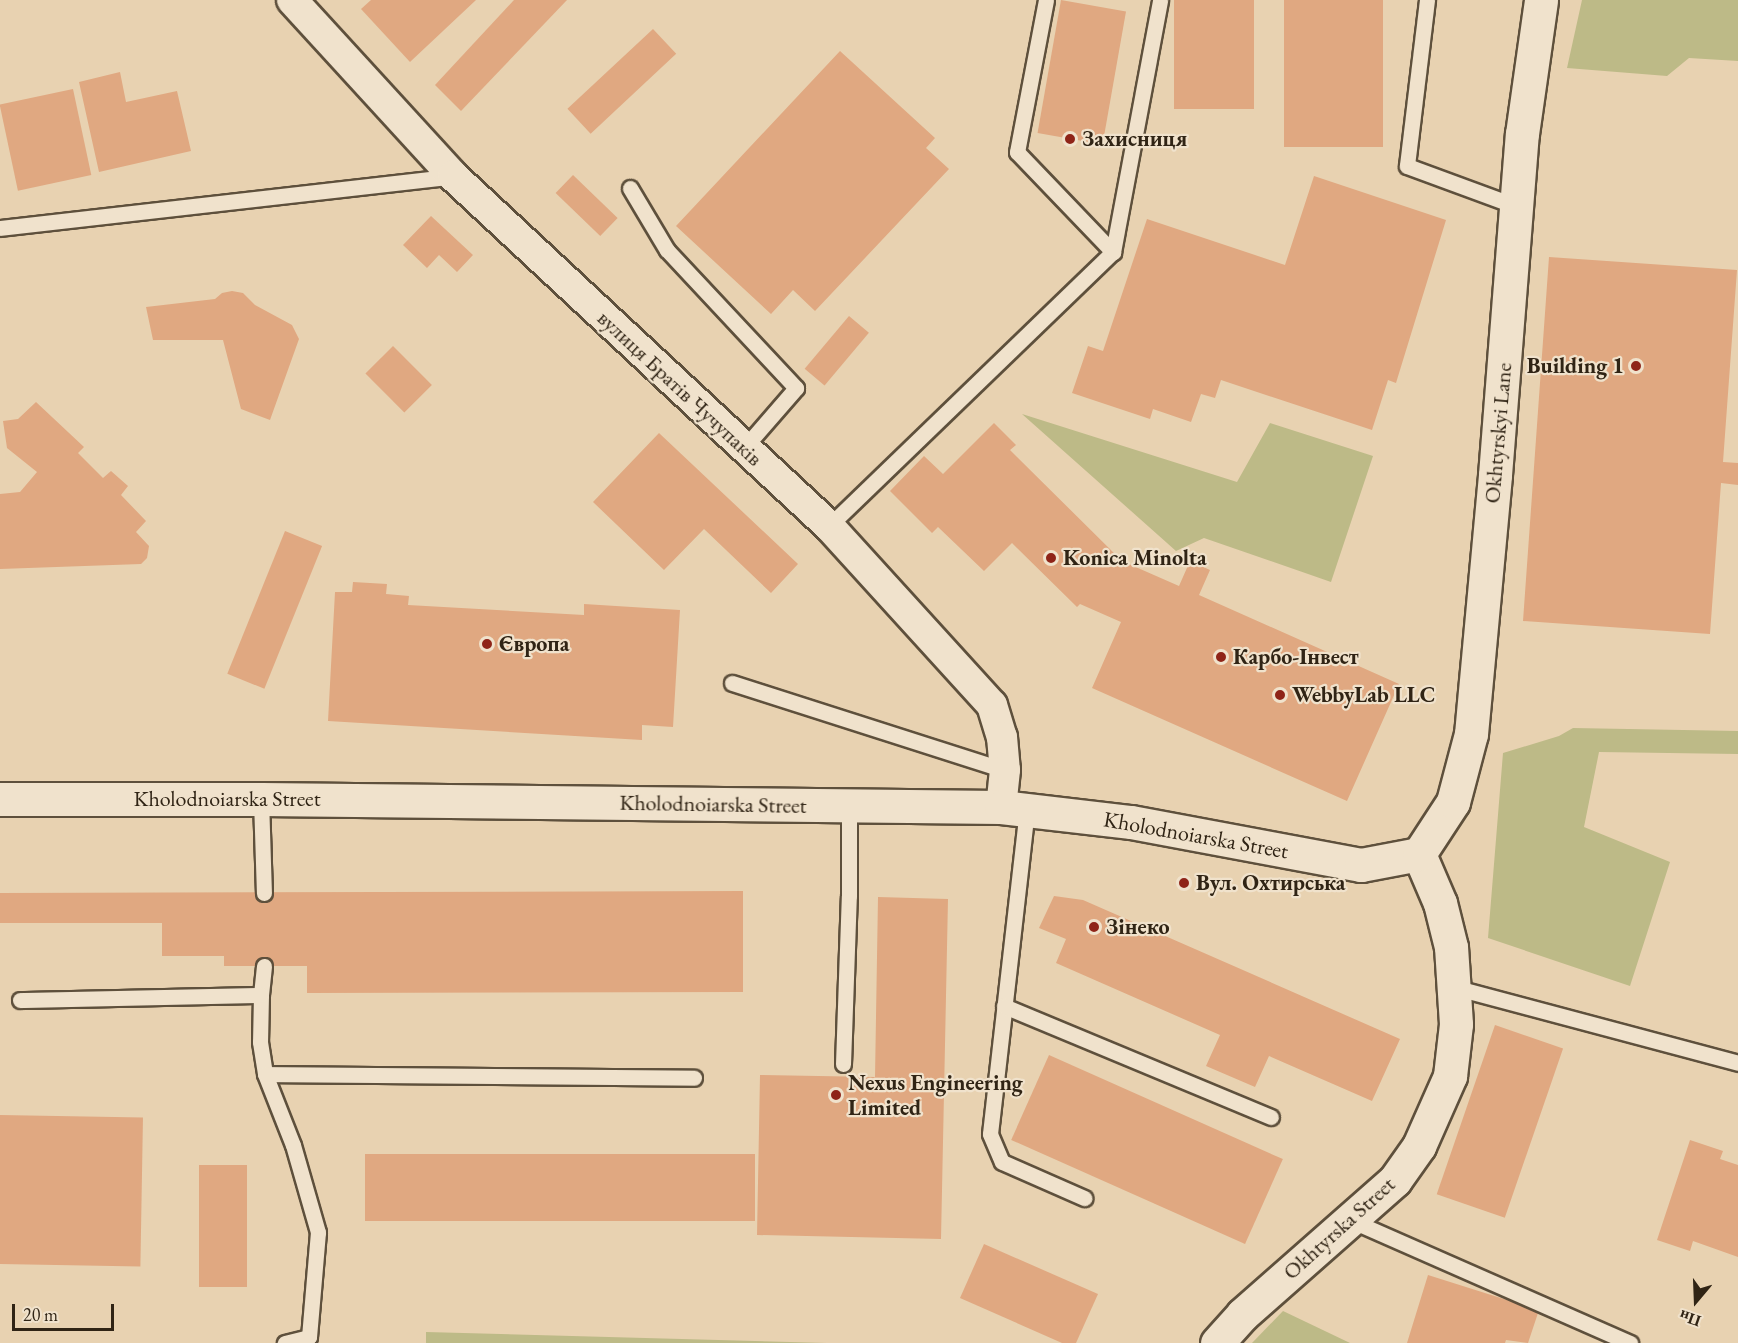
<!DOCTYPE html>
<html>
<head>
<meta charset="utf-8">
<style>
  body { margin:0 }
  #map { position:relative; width:1738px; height:1343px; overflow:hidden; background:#e8d2b1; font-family:"EB Garamond",serif }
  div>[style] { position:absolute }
  .green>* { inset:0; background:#bdba87 }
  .building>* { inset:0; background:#e0a881; transform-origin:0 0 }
  .roads { filter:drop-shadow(2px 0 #5e503c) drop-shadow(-2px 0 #5e503c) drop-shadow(0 2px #5e503c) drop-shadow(0 -2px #5e503c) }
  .service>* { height:15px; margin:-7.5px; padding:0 7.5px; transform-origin:7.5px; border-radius:7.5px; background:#f0e2cc }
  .minor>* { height:30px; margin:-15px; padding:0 15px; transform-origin:15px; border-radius:15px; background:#f0e2cc }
  .tertiary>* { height:33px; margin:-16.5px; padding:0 16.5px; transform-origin:16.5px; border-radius:16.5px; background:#f0e2cc }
  .secondary>* { height:33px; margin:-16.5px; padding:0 16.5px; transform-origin:16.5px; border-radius:16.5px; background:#f0e2cc }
  .dots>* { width:16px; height:16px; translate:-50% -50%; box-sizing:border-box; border:3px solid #f0e2cc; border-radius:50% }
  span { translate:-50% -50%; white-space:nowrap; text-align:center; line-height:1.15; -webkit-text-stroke:4.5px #f0e2cc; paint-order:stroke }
  .poi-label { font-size:22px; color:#302415; font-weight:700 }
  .left { translate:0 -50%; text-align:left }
  .right { translate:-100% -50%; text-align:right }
  .street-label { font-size:22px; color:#302415 }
  .north { position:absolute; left:1666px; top:1271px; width:60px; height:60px; -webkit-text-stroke:4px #f0e2cc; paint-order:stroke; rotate:199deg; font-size:16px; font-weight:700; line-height:24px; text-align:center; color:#302415 }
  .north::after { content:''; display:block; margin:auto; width:21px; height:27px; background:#302415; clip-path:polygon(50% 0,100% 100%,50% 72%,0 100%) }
  .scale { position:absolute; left:12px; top:1304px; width:102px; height:27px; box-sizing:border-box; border:3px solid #302415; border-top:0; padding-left:8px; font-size:18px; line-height:21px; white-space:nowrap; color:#302415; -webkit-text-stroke:4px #f0e2cc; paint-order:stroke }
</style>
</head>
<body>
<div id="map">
  <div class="green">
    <div style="clip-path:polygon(1582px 0,1738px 0,1738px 61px,1689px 58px,1667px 76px,1567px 68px)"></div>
    <div style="clip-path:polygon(1022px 414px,1237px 482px,1270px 423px,1373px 456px,1331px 582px,1204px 538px,1176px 551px)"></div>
    <div style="clip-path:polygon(1573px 728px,1738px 731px,1738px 754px,1599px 752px,1584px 827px,1670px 862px,1630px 986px,1488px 938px,1503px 753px,1559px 736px)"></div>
    <div style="clip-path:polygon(1283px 1311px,1350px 1343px,1252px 1343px)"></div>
    <div style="clip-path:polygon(426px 1332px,827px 1343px,426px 1343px)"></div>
  </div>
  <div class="building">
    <div style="clip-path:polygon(371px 0,476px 0,410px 62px,361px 9px)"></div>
    <div style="clip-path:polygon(514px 0,567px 0,461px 111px,435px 85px)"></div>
    <div style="left:1061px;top:0;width:66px;height:135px;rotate:10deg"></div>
    <div style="left:1174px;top:0;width:80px;height:109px"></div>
    <div style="left:1284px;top:0;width:99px;height:147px"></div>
    <div style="left:653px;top:29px;width:34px;height:117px;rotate:47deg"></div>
    <div style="clip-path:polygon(840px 51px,935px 138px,926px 148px,949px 169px,815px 311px,793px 290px,771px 314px,676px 226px)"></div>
    <div style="clip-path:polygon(120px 72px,126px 102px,177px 91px,191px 151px,99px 172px,79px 82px)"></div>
    <div style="left:73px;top:89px;width:88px;height:75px;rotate:78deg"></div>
    <div style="left:573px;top:175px;width:62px;height:25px;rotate:44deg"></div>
    <div style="clip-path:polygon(1314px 176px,1446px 220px,1396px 383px,1388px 380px,1372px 430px,1221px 380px,1215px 398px,1201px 394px,1191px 422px,1153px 409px,1150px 419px,1072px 393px,1088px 346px,1103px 351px,1147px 219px,1285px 265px)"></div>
    <div style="clip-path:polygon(431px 216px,473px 255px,457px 272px,439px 255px,427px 268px,403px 245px)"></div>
    <div style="clip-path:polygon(1549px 257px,1737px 270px,1723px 462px,1738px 463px,1738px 485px,1721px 483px,1710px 634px,1523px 621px)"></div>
    <div style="clip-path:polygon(232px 291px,243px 293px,255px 305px,292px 325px,299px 339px,270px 420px,241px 409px,223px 340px,153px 340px,146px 307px,215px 299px,222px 293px)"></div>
    <div style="left:849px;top:316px;width:26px;height:69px;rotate:40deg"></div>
    <div style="left:393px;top:346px;width:55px;height:39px;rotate:45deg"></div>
    <div style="clip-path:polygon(36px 402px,84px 447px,78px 453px,103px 478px,111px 471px,128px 486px,121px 495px,146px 521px,136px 532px,149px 546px,147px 558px,141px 564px,0 569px,0 494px,20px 492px,37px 472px,7px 448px,3px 421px,18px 419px)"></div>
    <div style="clip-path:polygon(994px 423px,1016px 445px,1010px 450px,1122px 561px,1179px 586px,1190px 561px,1210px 570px,1199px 595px,1399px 684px,1347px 801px,1092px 688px,1121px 622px,1080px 604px,1077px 607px,1012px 543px,984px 571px,938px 527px,932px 533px,890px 491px,924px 456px,943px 474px)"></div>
    <div style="clip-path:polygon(659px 433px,798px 564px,771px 593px,704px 529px,664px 570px,593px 502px)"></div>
    <div style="left:285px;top:531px;width:40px;height:154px;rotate:22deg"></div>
    <div style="clip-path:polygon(353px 582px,387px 584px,386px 594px,409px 596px,408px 605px,584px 615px,584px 604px,680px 610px,673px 727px,642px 725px,642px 740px,328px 721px,335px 592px,352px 592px)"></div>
    <div style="clip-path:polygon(743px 891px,743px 992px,307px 993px,307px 966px,224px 966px,224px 956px,162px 956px,162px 923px,0 923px,0 893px)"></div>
    <div style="clip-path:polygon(1054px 896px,1083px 900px,1400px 1039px,1372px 1101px,1269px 1056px,1255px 1087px,1206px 1066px,1220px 1035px,1056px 963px,1066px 939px,1039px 928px)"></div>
    <div style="clip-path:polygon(878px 897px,948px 899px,941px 1239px,757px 1235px,760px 1075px,875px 1077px)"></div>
    <div style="left:1495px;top:1025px;width:72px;height:179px;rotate:19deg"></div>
    <div style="left:1049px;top:1055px;width:256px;height:93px;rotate:24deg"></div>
    <div style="left:0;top:1115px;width:143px;height:149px;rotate:1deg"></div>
    <div style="clip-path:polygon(1690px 1140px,1723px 1151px,1720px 1159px,1738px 1165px,1738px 1257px,1693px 1241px,1690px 1251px,1657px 1240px)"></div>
    <div style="left:365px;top:1154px;width:390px;height:67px"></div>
    <div style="left:199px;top:1165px;width:48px;height:122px"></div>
    <div style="clip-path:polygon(984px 1244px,1098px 1294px,1076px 1343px,1062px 1343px,960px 1298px)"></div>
    <div style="clip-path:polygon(1428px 1275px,1539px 1310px,1528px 1343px,1506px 1340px,1505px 1343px,1407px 1343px)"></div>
  </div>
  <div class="roads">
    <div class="service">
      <div style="left:1046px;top:0;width:155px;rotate:100.8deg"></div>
      <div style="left:1017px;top:152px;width:139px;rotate:46.2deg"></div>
      <div style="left:1427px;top:0;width:167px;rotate:96.9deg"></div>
      <div style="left:1407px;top:166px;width:116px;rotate:20.2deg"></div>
      <div style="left:630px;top:188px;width:72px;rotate:59.2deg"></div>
      <div style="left:667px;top:250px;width:189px;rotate:46.9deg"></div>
      <div style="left:796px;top:388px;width:79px;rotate:130.9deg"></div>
      <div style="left:0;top:228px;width:456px;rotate:-6.5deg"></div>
      <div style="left:829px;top:526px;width:395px;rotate:-44deg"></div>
      <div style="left:1113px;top:252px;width:256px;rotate:-79.4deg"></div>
      <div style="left:732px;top:683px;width:287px;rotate:17.7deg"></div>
      <div style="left:261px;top:799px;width:94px;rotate:88.2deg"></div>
      <div style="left:1027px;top:809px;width:327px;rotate:96.5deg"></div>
      <div style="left:990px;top:1134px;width:30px;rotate:67deg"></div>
      <div style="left:1002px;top:1162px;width:90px;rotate:23.7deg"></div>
      <div style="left:264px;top:966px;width:29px;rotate:96deg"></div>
      <div style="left:261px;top:995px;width:47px;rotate:91.2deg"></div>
      <div style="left:260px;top:1042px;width:32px;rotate:81deg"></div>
      <div style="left:265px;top:1074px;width:76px;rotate:68.5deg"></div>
      <div style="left:293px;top:1145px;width:91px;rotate:74deg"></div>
      <div style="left:318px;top:1232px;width:105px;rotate:94.9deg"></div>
      <div style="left:309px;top:1337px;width:25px;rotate:166deg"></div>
      <div style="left:1453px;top:987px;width:295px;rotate:14.9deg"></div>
      <div style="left:20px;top:1000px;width:241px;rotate:-1.2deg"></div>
      <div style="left:1004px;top:1006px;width:289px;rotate:22.6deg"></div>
      <div style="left:843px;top:1064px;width:168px;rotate:-88deg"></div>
      <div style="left:849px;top:896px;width:91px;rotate:-90deg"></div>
      <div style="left:265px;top:1074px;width:429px;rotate:0.5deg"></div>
      <div style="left:1350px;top:1220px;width:306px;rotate:23.7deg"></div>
    </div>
    <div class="minor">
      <div style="left:292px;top:0;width:239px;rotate:47.5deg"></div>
      <div style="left:453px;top:176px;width:514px;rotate:42.95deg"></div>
      <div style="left:829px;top:526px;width:242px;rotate:47.7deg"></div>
      <div style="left:992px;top:705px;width:34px;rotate:73deg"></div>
      <div style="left:1002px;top:737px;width:33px;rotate:85deg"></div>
      <div style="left:1005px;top:770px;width:37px;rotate:96deg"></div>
    </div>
    <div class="tertiary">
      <div style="left:1217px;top:1343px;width:38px;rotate:-48deg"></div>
      <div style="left:1242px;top:1315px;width:204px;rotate:-41.4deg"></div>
      <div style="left:1395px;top:1180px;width:42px;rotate:-54.8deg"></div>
      <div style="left:1419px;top:1146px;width:77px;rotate:-66.1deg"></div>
      <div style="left:1450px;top:1076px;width:52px;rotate:-83.4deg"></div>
      <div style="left:1456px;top:1024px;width:77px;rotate:-93.7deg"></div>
      <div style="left:1451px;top:947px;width:45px;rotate:-104deg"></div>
      <div style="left:1440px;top:903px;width:53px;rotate:-113.2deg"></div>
    </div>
    <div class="secondary">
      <div style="left:0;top:799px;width:261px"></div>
      <div style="left:261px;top:799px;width:740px;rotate:0.62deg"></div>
      <div style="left:1001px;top:807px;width:131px;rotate:6.6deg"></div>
      <div style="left:1131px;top:822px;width:234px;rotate:10.6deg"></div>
      <div style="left:1361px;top:865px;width:59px;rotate:-10.7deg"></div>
      <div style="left:1419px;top:854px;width:62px;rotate:-56.8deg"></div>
      <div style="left:1453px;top:802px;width:70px;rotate:-75.2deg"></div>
      <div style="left:1471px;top:734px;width:260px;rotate:-84.7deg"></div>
      <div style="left:1495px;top:475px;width:342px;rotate:-85.5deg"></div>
      <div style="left:1522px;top:134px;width:135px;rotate:-81.9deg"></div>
    </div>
  </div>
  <div class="dots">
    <div style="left:1070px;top:139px;background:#8f2418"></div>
    <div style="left:1636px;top:366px;background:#8f2418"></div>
    <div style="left:1051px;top:558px;background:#8f2418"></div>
    <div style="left:487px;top:644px;background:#8f2418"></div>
    <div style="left:1221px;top:657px;background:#8f2418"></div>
    <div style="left:1280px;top:695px;background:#8f2418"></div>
    <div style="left:1184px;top:883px;background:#8f2418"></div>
    <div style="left:1094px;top:927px;background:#8f2418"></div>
    <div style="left:836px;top:1095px;background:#8f2418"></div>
  </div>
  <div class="poi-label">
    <span class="left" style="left:1082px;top:139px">Захисниця</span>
    <span class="right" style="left:1624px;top:366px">Building 1</span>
    <span class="left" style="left:1063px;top:558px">Konica Minolta</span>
    <span class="left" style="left:499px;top:644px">Європа</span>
    <span class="left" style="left:1233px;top:657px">Карбо-Інвест</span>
    <span class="left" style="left:1292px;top:695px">WebbyLab LLC</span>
    <span class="left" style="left:1196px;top:883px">Вул. Охтирська</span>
    <span class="left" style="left:1106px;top:927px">Зінеко</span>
    <span class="left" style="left:848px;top:1095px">Nexus Engineering<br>Limited</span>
  </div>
  <div class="street-label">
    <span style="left:680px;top:388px;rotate:43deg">вулиця Братів Чучупаків</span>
    <span style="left:1498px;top:433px;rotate:-85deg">Okhtyrskyi Lane</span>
    <span style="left:227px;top:799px">Kholodnoiarska Street</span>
    <span style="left:713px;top:804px;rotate:1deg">Kholodnoiarska Street</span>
    <span style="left:1196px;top:835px;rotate:10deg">Kholodnoiarska Street</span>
    <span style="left:1339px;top:1228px;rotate:-42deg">Okhtyrska Street</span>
  </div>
  <div class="north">Пн</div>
  <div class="scale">20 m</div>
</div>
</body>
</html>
